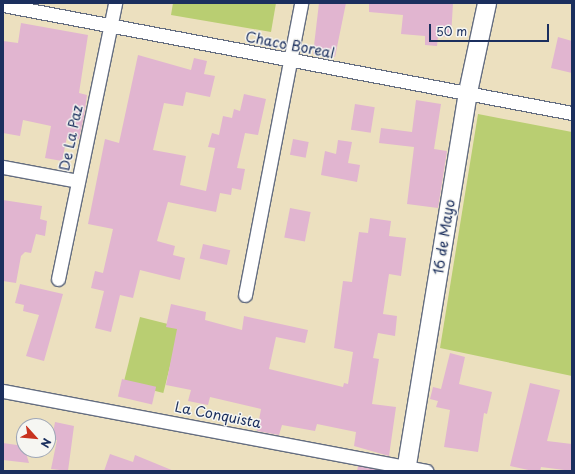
<!DOCTYPE html>
<html>
<head>
<meta charset="utf-8">
<style>
  body { margin:0 }
  #map { position:relative; width:575px; height:474px; overflow:hidden; background:#ece0bf; font-family:"Playpen Sans",sans-serif }
  div>[style] { position:absolute }
  .green>* { inset:0; background:#b9ce72; transform-origin:0 0 }
  .building>* { inset:0; background:#e1b5d0; transform-origin:0 0 }
  .roads { filter:drop-shadow(1px 0 #646d80) drop-shadow(-1px 0 #646d80) drop-shadow(0 1px #646d80) drop-shadow(0 -1px #646d80) }
  .street>* { height:13px; margin:-6.5px; padding:0 6.5px; transform-origin:6.5px; border-radius:6.5px; background:#fff }
  .secondary>* { height:18px; margin:-9px; padding:0 9px; transform-origin:9px; border-radius:9px; background:#fff }
  span { translate:-50% -50%; white-space:nowrap; text-align:center; line-height:1.15; -webkit-text-stroke:3px #f6f6f2; paint-order:stroke }
  .street-label { font-size:14px; color:#1b2f5e }
  .frame { position:absolute; inset:0; border:4px solid #1b2f5e; pointer-events:none }
  .north { position:absolute; left:16px; top:418px; width:40px; height:40px; box-sizing:border-box; background:#f6f6f2; border:1px solid #9ea6b7; border-radius:50%; rotate:117deg; font-size:11px; font-weight:700; line-height:16px; text-align:center; color:#1b2f5e }
  .north::after { content:''; display:block; margin:auto; width:14px; height:18px; background:#c8321e; clip-path:polygon(50% 0,100% 100%,50% 72%,0 100%) }
  .scale { position:absolute; left:429px; top:24px; width:120px; height:18px; box-sizing:border-box; border:2px solid #1b2f5e; border-top:0; padding-left:5px; font-size:12px; line-height:14px; white-space:nowrap; color:#1b2f5e; -webkit-text-stroke:3px #f6f6f2; paint-order:stroke }
</style>
</head>
<body>
<div id="map">
  <div class="green">
    <div style="clip-path:polygon(173px 3px,276px 3px,271px 32px,171px 15px)"></div>
    <div style="clip-path:polygon(478px 114px,572px 132px,572px 376px,440px 348px)"></div>
    <div style="left:140px;top:317px;width:41px;height:68px;rotate:14deg"></div>
  </div>
  <div class="building">
    <div style="clip-path:polygon(319px 3px,346px 3px,335px 57px,313px 54px)"></div>
    <div style="clip-path:polygon(369px 3px,453px 3px,451px 37px,438px 36px,437px 46px,425px 45px,425px 36px,401px 34px,403px 15px,369px 12px)"></div>
    <div style="clip-path:polygon(21px 23px,88px 35px,79px 93px,87px 95px,84px 116px,79px 139px,67px 137px,62px 161px,45px 158px,51px 126px,23px 120px,20px 136px,3px 133px,3px 41px,18px 43px)"></div>
    <div style="clip-path:polygon(558px 37px,572px 41px,572px 73px,551px 68px)"></div>
    <div style="clip-path:polygon(138px 55px,191px 70px,194px 58px,207px 61px,204px 74px,215px 76px,210px 97px,186px 92px,183px 106px,164px 103px,153px 150px,186px 156px,180px 185px,206px 191px,215px 148px,208px 147px,212px 133px,219px 135px,223px 116px,232px 118px,234px 109px,240px 111px,244px 94px,266px 99px,258px 135px,245px 133px,237px 168px,245px 169px,241px 190px,232px 188px,231px 195px,220px 193px,216px 212px,168px 202px,157px 241px,175px 246px,173px 255px,185px 258px,180px 280px,140px 270px,133px 298px,120px 295px,111px 332px,95px 328px,104px 291px,91px 288px,95px 271px,103px 273px,113px 229px,88px 224px,105px 139px,119px 143px)"></div>
    <div style="clip-path:polygon(416px 100px,441px 104px,434px 149px,447px 151px,438px 208px,407px 204px,414px 147px,379px 143px,381px 128px,412px 132px)"></div>
    <div style="left:355px;top:104px;width:20px;height:26px;rotate:9deg"></div>
    <div style="left:293px;top:139px;width:16px;height:16px;rotate:11deg"></div>
    <div style="clip-path:polygon(338px 140px,352px 142px,348px 163px,360px 165px,357px 182px,321px 175px,325px 151px,336px 154px)"></div>
    <div style="clip-path:polygon(3px 200px,42px 206px,40px 219px,47px 221px,45px 236px,36px 234px,31px 253px,25px 252px,21px 256px,16px 283px,3px 281px)"></div>
    <div style="left:290px;top:208px;width:21px;height:30px;rotate:11deg"></div>
    <div style="clip-path:polygon(370px 218px,391px 221px,389px 236px,406px 238px,401px 276px,389px 274px,383px 314px,397px 316px,395px 336px,378px 333px,373px 358px,379px 359px,372px 404px,396px 407px,389px 456px,354px 446px,356px 432px,317px 424px,315px 431px,282px 425px,279px 435px,257px 431px,261px 409px,210px 397px,208px 405px,188px 401px,191px 390px,166px 385px,177px 329px,166px 327px,171px 304px,206px 312px,205px 320px,242px 330px,244px 316px,308px 330px,305px 343px,276px 337px,269px 369px,343px 387px,344px 383px,348px 384px,353px 352px,334px 348px,343px 281px,352px 282px,359px 232px,368px 233px)"></div>
    <div style="left:203px;top:244px;width:28px;height:15px;rotate:13deg"></div>
    <div style="clip-path:polygon(20px 284px,63px 294px,44px 361px,26px 356px,39px 315px,23px 311px,24px 305px,15px 303px)"></div>
    <div style="clip-path:polygon(450px 353px,465px 357px,459px 384px,492px 392px,487px 414px,484px 413px,478px 452px,444px 447px,450px 410px,436px 407px,438px 401px,430px 399px,433px 387px,441px 389px)"></div>
    <div style="left:122px;top:379px;width:35px;height:18px;rotate:13deg"></div>
    <div style="clip-path:polygon(530px 383px,560px 390px,547px 441px,572px 444px,572px 471px,541px 467px,540px 471px,533px 471px,510px 466px)"></div>
    <div style="clip-path:polygon(55px 422px,74px 426px,68px 471px,51px 469px,57px 440px,52px 439px)"></div>
    <div style="clip-path:polygon(3px 443px,24px 446px,29px 463px,3px 460px)"></div>
    <div style="clip-path:polygon(110px 454px,133px 462px,135px 455px,174px 471px,104px 471px)"></div>
    <div style="clip-path:polygon(358px 466px,384px 471px,357px 471px)"></div>
  </div>
  <div class="roads">
    <div class="street">
      <div style="left:3px;top:5px;width:579px;rotate:10.75deg"></div>
      <div style="left:3px;top:167px;width:76px;rotate:10.6deg"></div>
      <div style="left:58px;top:279px;width:282px;rotate:-78.3deg"></div>
      <div style="left:245px;top:295px;width:297px;rotate:-79.1deg"></div>
      <div style="left:3px;top:391px;width:431px;rotate:10.7deg"></div>
    </div>
    <div class="secondary">
      <div style="left:406px;top:471px;width:384px;rotate:-80.7deg"></div>
      <div style="left:468px;top:92px;width:91px;rotate:-77.9deg"></div>
    </div>
  </div>
  <div class="street-label">
    <span style="left:290px;top:45px;rotate:11deg">Chaco Boreal</span>
    <span style="left:71px;top:138px;rotate:-78deg">De La Paz</span>
    <span style="left:444px;top:237px;rotate:-81deg">16 de Mayo</span>
    <span style="left:218px;top:415px;rotate:11deg">La Conquista</span>
  </div>
  <div class="frame"></div>
  <div class="north">N</div>
  <div class="scale">50 m</div>
</div>
</body>
</html>
